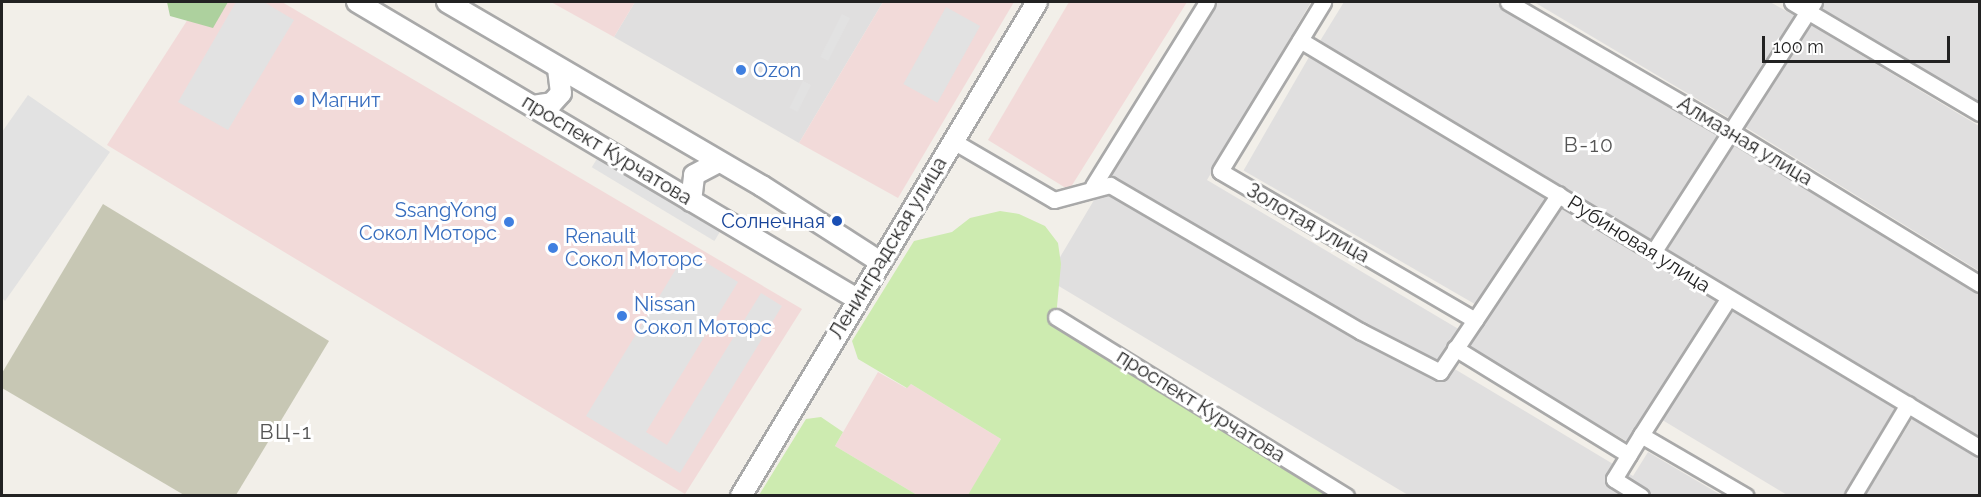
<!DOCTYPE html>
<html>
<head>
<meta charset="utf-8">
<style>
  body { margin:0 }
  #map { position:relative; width:1981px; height:497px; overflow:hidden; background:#f2efe9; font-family:Raleway,sans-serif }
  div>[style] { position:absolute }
  .residential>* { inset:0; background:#e0dfdf; transform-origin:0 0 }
  .commercial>* { inset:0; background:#f2dad9 }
  .construction>* { inset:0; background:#c7c7b4 }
  .grass>* { inset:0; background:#cdebb0 }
  .forest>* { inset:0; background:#add19e }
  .parking>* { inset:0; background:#e2e2e2; transform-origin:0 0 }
  .roads { filter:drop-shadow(2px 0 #a9a9a9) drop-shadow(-2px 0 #a9a9a9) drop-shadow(0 2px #a9a9a9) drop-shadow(0 -2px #a9a9a9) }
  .minor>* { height:15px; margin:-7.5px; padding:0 7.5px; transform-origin:7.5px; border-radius:7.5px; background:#fff }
  .tertiary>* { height:20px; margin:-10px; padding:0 10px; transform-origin:10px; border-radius:10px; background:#fff }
  .dots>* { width:16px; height:16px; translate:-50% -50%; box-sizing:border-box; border:3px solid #fff; border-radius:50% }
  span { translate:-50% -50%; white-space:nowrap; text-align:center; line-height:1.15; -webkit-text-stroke:6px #fff; paint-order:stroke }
  .shop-label { font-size:20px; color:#366cbe }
  .left { translate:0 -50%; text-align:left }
  .right { translate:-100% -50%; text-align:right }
  .street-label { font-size:20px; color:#222 }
  .transit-label { font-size:20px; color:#164399 }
  .neighbourhood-label { font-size:21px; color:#555; letter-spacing:1.5px }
  .frame { position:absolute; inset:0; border:3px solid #222; pointer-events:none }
  .scale { position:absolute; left:1762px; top:36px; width:188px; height:27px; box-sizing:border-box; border:3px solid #222; border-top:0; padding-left:8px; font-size:18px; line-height:21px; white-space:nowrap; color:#222; -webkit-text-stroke:4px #fff; paint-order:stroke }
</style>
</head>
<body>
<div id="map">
  <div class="residential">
    <div style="clip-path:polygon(635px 2px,883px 2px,799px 143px,614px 37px)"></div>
    <div style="clip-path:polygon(1212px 2px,1311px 2px,1207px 180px,1472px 337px,1556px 202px,1722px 301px,1633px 445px,1467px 347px,1453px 368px,1633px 476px,1648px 452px,1721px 495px,1408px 495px,1047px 279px)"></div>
    <div style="clip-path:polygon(1344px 2px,1494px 2px,1718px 136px,1654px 242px,1320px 41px)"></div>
    <div style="clip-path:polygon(1534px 2px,1770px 2px,1799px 18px,1734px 121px)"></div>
    <div style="clip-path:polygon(1811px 2px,1979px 2px,1979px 102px)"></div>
    <div style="clip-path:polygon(1806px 22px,1979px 126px,1979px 271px,1742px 125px)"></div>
    <div style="left:1309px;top:57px;width:278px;height:131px;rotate:30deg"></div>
    <div style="clip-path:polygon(1731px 144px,1979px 293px,1979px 440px,1667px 251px)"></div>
    <div style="clip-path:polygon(1731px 304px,1901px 407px,1848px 496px,1787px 495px,1659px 418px)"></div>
    <div style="clip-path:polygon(1914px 416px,1979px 457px,1979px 495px,1865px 496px)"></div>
  </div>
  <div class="commercial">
    <div style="clip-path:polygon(199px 2px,282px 2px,802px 309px,685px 494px,107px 145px)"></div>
    <div style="clip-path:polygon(551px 2px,635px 2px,614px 37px)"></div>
    <div style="clip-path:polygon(883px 2px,1014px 2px,898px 198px,799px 143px)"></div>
    <div style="clip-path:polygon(1069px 2px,1187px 2px,1069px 190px,988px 140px)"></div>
    <div style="clip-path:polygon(878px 372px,906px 388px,911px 384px,1001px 439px,968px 496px,917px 495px,835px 446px)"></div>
  </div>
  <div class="construction">
    <div style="clip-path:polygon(103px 204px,329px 341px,236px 495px,184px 495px,2px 388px,2px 373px)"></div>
  </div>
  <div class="grass">
    <div style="clip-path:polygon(1000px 211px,1019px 214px,1045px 226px,1058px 243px,1061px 264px,1056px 317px,1337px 495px,968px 495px,1001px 439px,911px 384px,907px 388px,858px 359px,852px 341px,914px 241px,952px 232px,970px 218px)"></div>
    <div style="clip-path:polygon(821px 417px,843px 432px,835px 446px,917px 495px,759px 495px,806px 419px)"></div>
  </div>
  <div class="forest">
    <div style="clip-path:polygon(167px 2px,228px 2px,213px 28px,170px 16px)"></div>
  </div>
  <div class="parking">
    <div style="clip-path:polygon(236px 2px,264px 2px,294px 20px,228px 130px,178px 102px)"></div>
    <div style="left:946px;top:7px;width:39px;height:88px;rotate:29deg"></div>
    <div style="left:842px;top:14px;width:9px;height:48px;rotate:27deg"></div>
    <div style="left:803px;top:81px;width:9px;height:30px;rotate:27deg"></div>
    <div style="clip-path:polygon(28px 95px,110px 152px,5px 301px,2px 298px,2px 132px)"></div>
    <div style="left:598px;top:157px;width:143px;height:12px;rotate:31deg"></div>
    <div style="clip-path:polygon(687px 251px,738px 282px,646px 432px,667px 445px,761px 293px,782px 306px,680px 473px,586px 416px)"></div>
  </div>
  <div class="roads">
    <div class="minor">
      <div style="left:1508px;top:2px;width:257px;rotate:30.2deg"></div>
      <div style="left:1730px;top:131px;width:293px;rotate:31.5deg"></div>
      <div style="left:1792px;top:2px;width:218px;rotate:30.6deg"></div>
      <div style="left:1300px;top:40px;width:793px;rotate:30.96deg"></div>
      <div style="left:953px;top:141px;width:117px;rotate:30.3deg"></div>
      <div style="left:1054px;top:200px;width:58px;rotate:-15deg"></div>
      <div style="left:1110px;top:185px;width:290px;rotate:30.3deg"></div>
      <div style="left:1360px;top:331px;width:90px;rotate:27.1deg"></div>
      <div style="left:1440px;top:372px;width:63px;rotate:-56.1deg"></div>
      <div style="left:1475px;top:320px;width:295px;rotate:-149.7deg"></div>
      <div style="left:1220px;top:171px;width:198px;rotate:-58.6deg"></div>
      <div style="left:1093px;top:186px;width:216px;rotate:-58.2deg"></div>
      <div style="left:1654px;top:251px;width:296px;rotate:-57.3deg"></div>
      <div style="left:1728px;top:299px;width:161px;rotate:122.6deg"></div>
      <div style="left:1641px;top:435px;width:121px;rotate:30.2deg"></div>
      <div style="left:1056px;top:317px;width:341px;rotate:31.7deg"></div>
      <div style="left:1475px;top:320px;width:151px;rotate:-56.3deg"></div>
      <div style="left:1455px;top:348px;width:204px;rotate:31.6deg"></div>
      <div style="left:1641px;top:496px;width:32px;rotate:-148deg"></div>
      <div style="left:1614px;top:479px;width:52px;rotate:-58.5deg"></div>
      <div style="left:1853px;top:496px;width:107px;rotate:-59.1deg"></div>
    </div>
    <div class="tertiary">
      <div style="left:357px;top:2px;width:582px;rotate:30.71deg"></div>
      <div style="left:447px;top:2px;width:365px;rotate:30.3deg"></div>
      <div style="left:762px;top:186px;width:139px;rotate:32.7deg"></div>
      <div style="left:533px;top:106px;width:19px;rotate:-9deg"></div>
      <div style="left:552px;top:103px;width:13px;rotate:-48deg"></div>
      <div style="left:561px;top:93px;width:25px;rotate:-97deg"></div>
      <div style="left:691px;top:201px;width:26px;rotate:-83deg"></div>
      <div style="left:694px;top:175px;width:27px;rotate:-28deg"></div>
      <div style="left:741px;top:496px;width:576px;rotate:-59.07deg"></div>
    </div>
  </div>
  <div class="dots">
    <div style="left:741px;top:70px;background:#3f7fe0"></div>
    <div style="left:299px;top:100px;background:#3f7fe0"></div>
    <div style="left:837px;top:221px;background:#1a4fb4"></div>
    <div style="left:509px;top:222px;background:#3f7fe0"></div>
    <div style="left:553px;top:248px;background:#3f7fe0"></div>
    <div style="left:622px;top:316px;background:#3f7fe0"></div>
  </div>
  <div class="shop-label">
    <span class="left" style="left:753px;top:70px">Ozon</span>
    <span class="left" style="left:311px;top:100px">Магнит</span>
    <span class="right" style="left:497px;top:222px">SsangYong<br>Сокол Моторс</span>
    <span class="left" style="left:565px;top:248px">Renault<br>Сокол Моторс</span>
    <span class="left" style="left:634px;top:316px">Nissan<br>Сокол Моторс</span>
  </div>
  <div class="street-label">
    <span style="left:1745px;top:141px;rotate:31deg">Алмазная улица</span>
    <span style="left:607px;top:150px;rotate:31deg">проспект Курчатова</span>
    <span style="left:1308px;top:223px;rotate:30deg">Золотая улица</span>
    <span style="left:1639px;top:244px;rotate:32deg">Рубиновая улица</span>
    <span style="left:888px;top:248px;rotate:-59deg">Ленинградская улица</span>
    <span style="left:1201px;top:406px;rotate:32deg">проспект Курчатова</span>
  </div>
  <div class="transit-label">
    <span class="right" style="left:825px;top:221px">Солнечная</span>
  </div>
  <div class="neighbourhood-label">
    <span style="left:1589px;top:145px">В-10</span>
    <span style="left:286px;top:432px">ВЦ-1</span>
  </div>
  <div class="frame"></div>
  <div class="scale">100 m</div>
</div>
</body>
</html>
